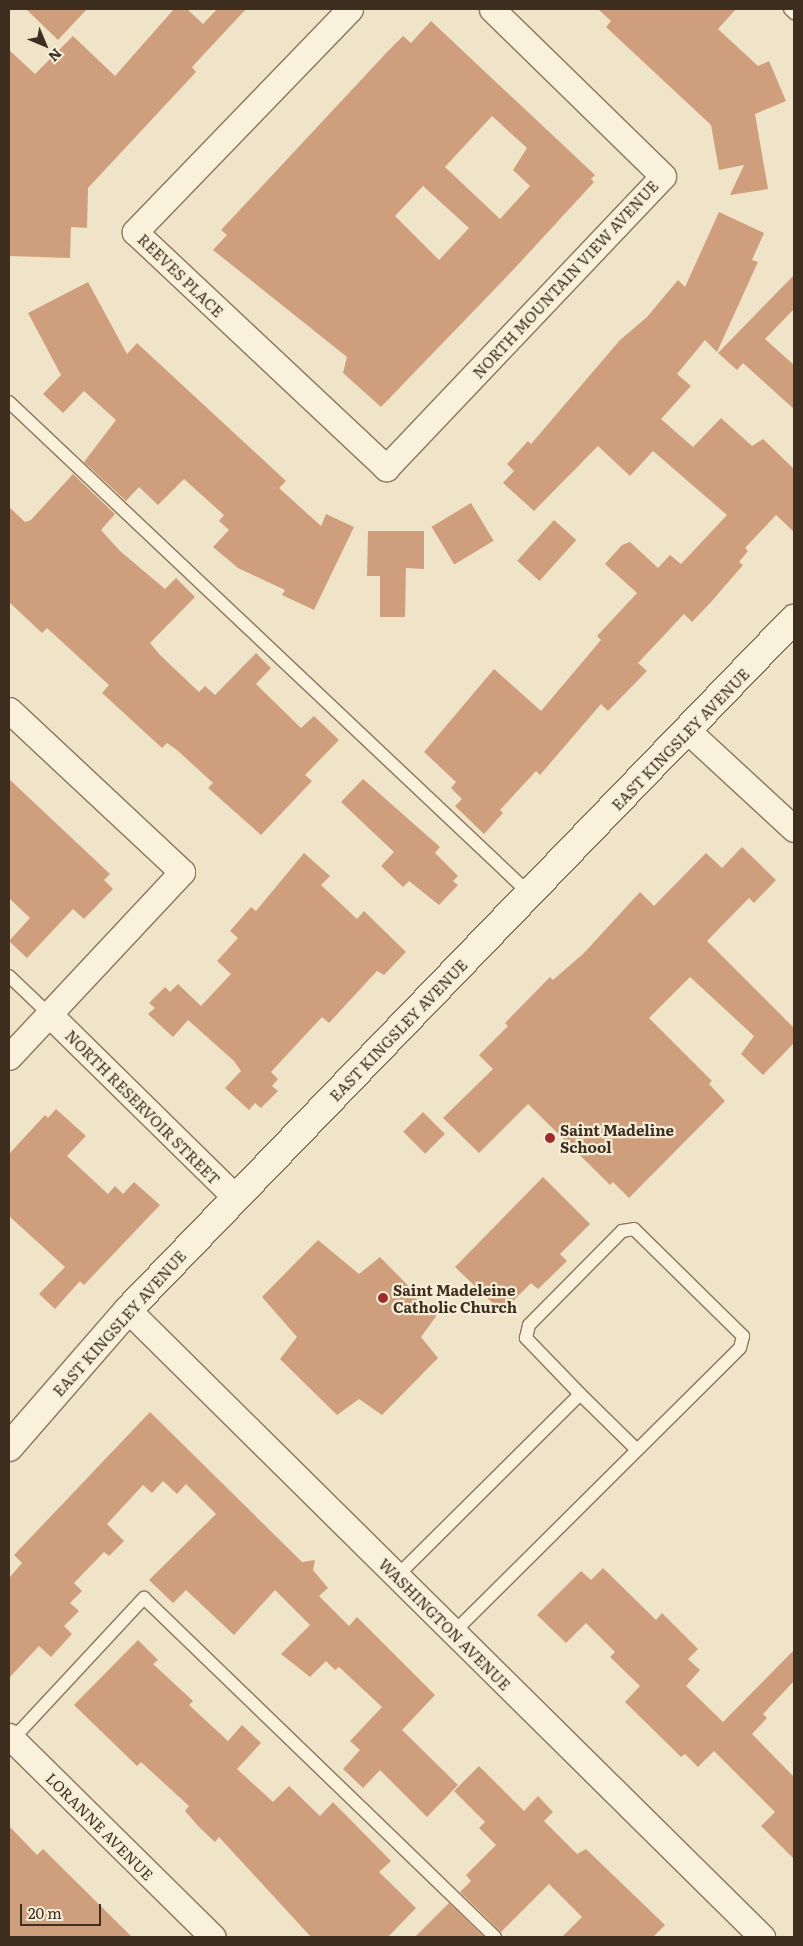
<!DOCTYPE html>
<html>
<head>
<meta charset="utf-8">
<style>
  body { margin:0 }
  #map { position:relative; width:803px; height:1946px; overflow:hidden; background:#f0e4c8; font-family:Literata,serif }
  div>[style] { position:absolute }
  .building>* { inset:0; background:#cf9f7d; transform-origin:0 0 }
  .roads { filter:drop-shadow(1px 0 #8d765c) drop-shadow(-1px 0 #8d765c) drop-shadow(0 1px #8d765c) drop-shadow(0 -1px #8d765c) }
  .lane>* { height:12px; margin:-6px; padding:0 6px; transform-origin:6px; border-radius:6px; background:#faf1dc }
  .street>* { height:25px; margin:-12.5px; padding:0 12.5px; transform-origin:12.5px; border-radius:12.5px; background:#faf1dc }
  .secondary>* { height:28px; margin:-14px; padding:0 14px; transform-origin:14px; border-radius:14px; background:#faf1dc }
  .dots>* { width:14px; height:14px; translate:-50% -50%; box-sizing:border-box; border:2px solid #f7eed8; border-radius:50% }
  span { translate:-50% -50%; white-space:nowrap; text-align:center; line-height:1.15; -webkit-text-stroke:4.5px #f7eed8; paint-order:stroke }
  .street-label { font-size:15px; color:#3d2e20 }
  .poi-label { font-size:15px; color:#3d2e20; font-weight:700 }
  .left { translate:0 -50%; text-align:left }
  .frame { position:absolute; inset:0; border:10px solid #3d2e20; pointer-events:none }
  .north { position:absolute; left:20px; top:20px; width:50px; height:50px; -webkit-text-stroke:4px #f7eed8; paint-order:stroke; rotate:135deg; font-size:14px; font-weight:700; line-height:20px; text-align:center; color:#3d2e20 }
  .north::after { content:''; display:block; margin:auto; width:18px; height:22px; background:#3d2e20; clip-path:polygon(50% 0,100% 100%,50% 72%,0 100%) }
  .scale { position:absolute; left:20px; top:1904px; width:81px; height:22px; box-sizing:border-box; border:2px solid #3d2e20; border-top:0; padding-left:6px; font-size:15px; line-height:18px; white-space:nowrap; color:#3d2e20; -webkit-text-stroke:4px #f7eed8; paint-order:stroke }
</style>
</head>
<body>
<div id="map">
  <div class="building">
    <div style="clip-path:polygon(26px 9px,87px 9px,58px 40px)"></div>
    <div style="clip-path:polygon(174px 9px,187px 9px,203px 24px,217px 9px,246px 9px,192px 67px,196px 72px,88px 188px,87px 228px,71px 227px,70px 258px,9px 256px,9px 50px,35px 74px,73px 36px,115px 76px)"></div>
    <div style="clip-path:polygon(598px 9px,736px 9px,718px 29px,758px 66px,769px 61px,786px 101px,755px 114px,768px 189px,730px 195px,744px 165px,719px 170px,711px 125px,606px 27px,611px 21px)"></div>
    <div style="clip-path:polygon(evenodd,431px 21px,595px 175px,591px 179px,594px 182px,514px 269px,381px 407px,343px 373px,347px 357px,213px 250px,227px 235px,221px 230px,388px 51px,403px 36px,411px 43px,431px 21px,492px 116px,527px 148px,513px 170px,530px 186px,500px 219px,445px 167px,492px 116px,431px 21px,423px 186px,469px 228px,439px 260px,395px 216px,423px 186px)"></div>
    <div style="clip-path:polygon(719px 212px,764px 233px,752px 260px,758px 262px,717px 352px,705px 340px,677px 374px,691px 386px,661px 419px,693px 447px,721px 418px,752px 446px,763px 439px,794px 469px,794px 532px,776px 515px,745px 548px,748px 551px,739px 562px,743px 565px,711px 602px,692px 622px,684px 614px,638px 663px,647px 671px,608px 711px,601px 704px,540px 775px,536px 771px,500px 810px,503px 813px,484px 834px,455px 806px,462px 799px,451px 788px,456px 782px,424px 752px,494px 669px,541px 711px,601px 640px,597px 636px,637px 593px,605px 564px,622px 545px,630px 542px,658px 568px,670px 555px,681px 564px,727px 515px,653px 451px,630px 476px,598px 446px,534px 511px,503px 483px,514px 471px,507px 464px,528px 441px,531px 444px,620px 340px,647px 317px,678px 280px,685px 287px)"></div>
    <div style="clip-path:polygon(794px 275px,794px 309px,765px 339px,794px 365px,794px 409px,743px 363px,737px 370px,718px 353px)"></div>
    <div style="clip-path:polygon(88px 282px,127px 354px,137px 343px,286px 481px,279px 488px,321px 526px,326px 514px,354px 527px,314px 610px,282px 595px,285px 590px,238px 568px,213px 547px,229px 530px,219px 521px,224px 515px,184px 479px,158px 505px,139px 487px,126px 501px,84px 462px,116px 420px,84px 391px,63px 413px,43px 394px,61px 375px,28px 313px)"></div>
    <div style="clip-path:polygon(73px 474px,115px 514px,101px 530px,120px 551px,165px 589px,176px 578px,195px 597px,150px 643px,160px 655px,199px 692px,205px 686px,215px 695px,256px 653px,271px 668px,256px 684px,301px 728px,314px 716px,339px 740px,305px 775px,312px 781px,261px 835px,208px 788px,213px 783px,177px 750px,167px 743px,162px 748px,102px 693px,109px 685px,47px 628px,42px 633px,9px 602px,9px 507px,25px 522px,31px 520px)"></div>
    <div style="left:471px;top:503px;width:44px;height:46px;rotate:59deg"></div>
    <div style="left:554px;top:520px;width:30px;height:55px;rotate:42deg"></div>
    <div style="clip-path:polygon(368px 531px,424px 531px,424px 569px,406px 568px,405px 617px,380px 617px,380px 576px,367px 576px)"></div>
    <div style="clip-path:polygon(9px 779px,110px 874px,104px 880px,113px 889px,84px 919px,73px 909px,27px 958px,9px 941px,30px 918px,9px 898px)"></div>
    <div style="clip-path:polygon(363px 779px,440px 847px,435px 853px,458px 876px,453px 881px,458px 885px,439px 905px,409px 881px,403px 887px,381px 866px,394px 852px,341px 802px)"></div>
    <div style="clip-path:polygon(742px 847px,776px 880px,754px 903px,749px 898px,707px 941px,794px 1028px,794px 1043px,763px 1075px,741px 1054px,754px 1036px,690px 977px,649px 1018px,712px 1081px,709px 1084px,725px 1101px,629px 1198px,613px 1182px,610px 1185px,528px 1104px,479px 1153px,443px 1118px,493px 1069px,479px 1055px,508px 1026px,505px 1023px,550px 977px,553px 980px,584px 953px,640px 892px,654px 906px,706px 853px,722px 868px)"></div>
    <div style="clip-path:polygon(304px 853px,330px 876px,321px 885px,357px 919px,364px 911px,406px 952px,384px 975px,377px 971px,329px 1023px,322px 1017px,271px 1072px,278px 1079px,272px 1086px,278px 1091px,261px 1108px,255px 1103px,249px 1110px,225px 1088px,241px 1071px,234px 1061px,188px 1020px,173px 1037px,148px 1014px,155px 1008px,149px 1003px,165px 987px,170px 992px,178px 984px,201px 1006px,231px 974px,217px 961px,238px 938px,230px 931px,251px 907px,256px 911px)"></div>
    <div style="clip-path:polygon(56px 1109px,86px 1136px,67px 1156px,108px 1194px,115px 1186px,123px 1194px,134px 1182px,160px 1205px,84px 1285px,80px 1281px,55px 1309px,39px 1294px,65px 1267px,9px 1216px,9px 1154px,45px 1115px,48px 1118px)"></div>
    <div style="left:423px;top:1112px;width:31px;height:28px;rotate:45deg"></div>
    <div style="clip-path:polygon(543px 1177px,590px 1224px,560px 1254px,567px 1261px,538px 1289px,531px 1283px,502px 1312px,455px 1267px)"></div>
    <div style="clip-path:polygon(318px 1240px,359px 1274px,380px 1257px,437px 1315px,421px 1337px,438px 1358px,382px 1415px,359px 1399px,337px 1415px,280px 1359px,297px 1337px,262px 1297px)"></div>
    <div style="clip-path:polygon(150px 1412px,302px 1562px,315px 1560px,313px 1570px,328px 1588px,319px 1596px,349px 1626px,357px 1617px,435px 1695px,402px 1730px,458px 1785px,427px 1817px,380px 1770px,363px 1788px,343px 1769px,360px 1750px,350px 1741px,382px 1707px,339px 1667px,335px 1670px,326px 1661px,310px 1677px,281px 1654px,310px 1625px,275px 1590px,234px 1635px,186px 1590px,173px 1603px,149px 1580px,216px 1514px,186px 1484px,177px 1494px,163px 1481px,152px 1493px,143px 1485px,107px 1524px,124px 1541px,109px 1556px,104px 1552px,74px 1583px,82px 1591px,70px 1603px,79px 1611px,64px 1626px,72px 1634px,51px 1657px,39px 1646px,9px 1678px,9px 1578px,22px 1563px,14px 1555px)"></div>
    <div style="clip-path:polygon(603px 1568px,656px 1620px,662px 1613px,698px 1649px,688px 1659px,700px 1670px,686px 1686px,723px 1722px,794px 1650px,794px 1681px,763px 1714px,767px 1718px,752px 1734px,794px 1777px,794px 1859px,761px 1826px,775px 1812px,714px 1751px,698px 1767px,685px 1754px,681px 1757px,625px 1702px,640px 1686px,610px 1657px,615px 1652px,586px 1623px,566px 1643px,537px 1615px,581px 1571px,591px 1580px)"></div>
    <div style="clip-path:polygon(138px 1640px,158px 1660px,153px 1664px,193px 1701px,189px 1705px,228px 1741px,242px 1725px,261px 1743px,237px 1769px,273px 1802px,289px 1786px,320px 1816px,333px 1802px,391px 1861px,379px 1872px,416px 1908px,388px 1937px,311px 1937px,219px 1837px,215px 1842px,199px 1827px,185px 1811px,189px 1806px,141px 1762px,137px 1766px,74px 1705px)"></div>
    <div style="clip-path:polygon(479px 1766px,524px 1811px,538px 1796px,553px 1812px,544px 1821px,577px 1854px,586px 1849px,665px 1925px,653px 1937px,562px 1937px,582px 1917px,549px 1884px,501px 1932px,460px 1892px,471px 1881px,466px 1875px,496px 1845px,479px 1828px,485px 1822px,454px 1791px)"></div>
    <div style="clip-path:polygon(9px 1826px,37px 1855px,43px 1849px,132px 1937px,9px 1937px)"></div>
    <div style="clip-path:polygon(449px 1903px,484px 1937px,415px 1937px)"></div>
  </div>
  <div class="roads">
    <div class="lane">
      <div style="left:790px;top:9px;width:6px;rotate:45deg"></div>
      <div style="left:9px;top:402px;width:717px;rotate:43.36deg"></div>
      <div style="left:9px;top:976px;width:58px;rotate:43.6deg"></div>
      <div style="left:580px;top:1394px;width:80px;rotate:44.5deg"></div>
      <div style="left:397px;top:1576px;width:258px;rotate:-44.8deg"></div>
      <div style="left:580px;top:1394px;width:78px;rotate:-134deg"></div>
      <div style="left:526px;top:1338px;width:13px;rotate:-77deg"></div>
      <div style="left:529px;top:1325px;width:132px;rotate:-45.3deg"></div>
      <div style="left:622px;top:1231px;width:12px;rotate:-9deg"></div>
      <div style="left:634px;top:1229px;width:153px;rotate:44.5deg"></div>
      <div style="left:743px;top:1336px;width:12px;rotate:104deg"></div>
      <div style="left:740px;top:1348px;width:403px;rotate:135.2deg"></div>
      <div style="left:10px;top:1742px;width:197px;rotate:-47.1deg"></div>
      <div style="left:144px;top:1598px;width:488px;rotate:44deg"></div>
    </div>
    <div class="street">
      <div style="left:350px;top:9px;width:310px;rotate:134deg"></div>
      <div style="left:135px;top:232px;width:345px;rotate:43.2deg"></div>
      <div style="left:386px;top:468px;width:402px;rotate:-46.5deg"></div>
      <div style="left:663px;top:176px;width:239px;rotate:-135.7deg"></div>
      <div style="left:9px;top:710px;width:237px;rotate:43.1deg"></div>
      <div style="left:182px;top:872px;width:253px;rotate:133.1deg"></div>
      <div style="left:689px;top:732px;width:143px;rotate:42.7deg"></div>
      <div style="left:51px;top:1016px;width:258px;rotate:44.5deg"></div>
      <div style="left:128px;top:1310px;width:892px;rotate:44.68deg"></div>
      <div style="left:9px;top:1736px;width:286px;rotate:44.6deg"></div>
    </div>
    <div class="secondary">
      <div style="left:9px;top:1447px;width:181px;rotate:-49deg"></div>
      <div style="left:128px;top:1310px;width:960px;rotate:-46.06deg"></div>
    </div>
  </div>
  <div class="dots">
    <div style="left:550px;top:1138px;background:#9e2a2b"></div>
    <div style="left:383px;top:1298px;background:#9e2a2b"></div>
  </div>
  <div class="street-label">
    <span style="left:181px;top:275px;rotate:44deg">REEVES PLACE</span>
    <span style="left:565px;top:279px;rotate:-47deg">NORTH MOUNTAIN VIEW AVENUE</span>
    <span style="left:680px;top:739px;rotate:-46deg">EAST KINGSLEY AVENUE</span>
    <span style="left:398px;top:1030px;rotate:-46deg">EAST KINGSLEY AVENUE</span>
    <span style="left:143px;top:1107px;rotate:45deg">NORTH RESERVOIR STREET</span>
    <span style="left:119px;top:1323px;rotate:-48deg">EAST KINGSLEY AVENUE</span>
    <span style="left:445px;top:1624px;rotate:45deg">WASHINGTON AVENUE</span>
    <span style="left:100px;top:1826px;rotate:45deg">LORANNE AVENUE</span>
  </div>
  <div class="poi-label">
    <span class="left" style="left:560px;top:1138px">Saint Madeline<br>School</span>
    <span class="left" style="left:393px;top:1298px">Saint Madeleine<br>Catholic Church</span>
  </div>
  <div class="frame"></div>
  <div class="north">N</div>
  <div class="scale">20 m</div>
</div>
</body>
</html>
